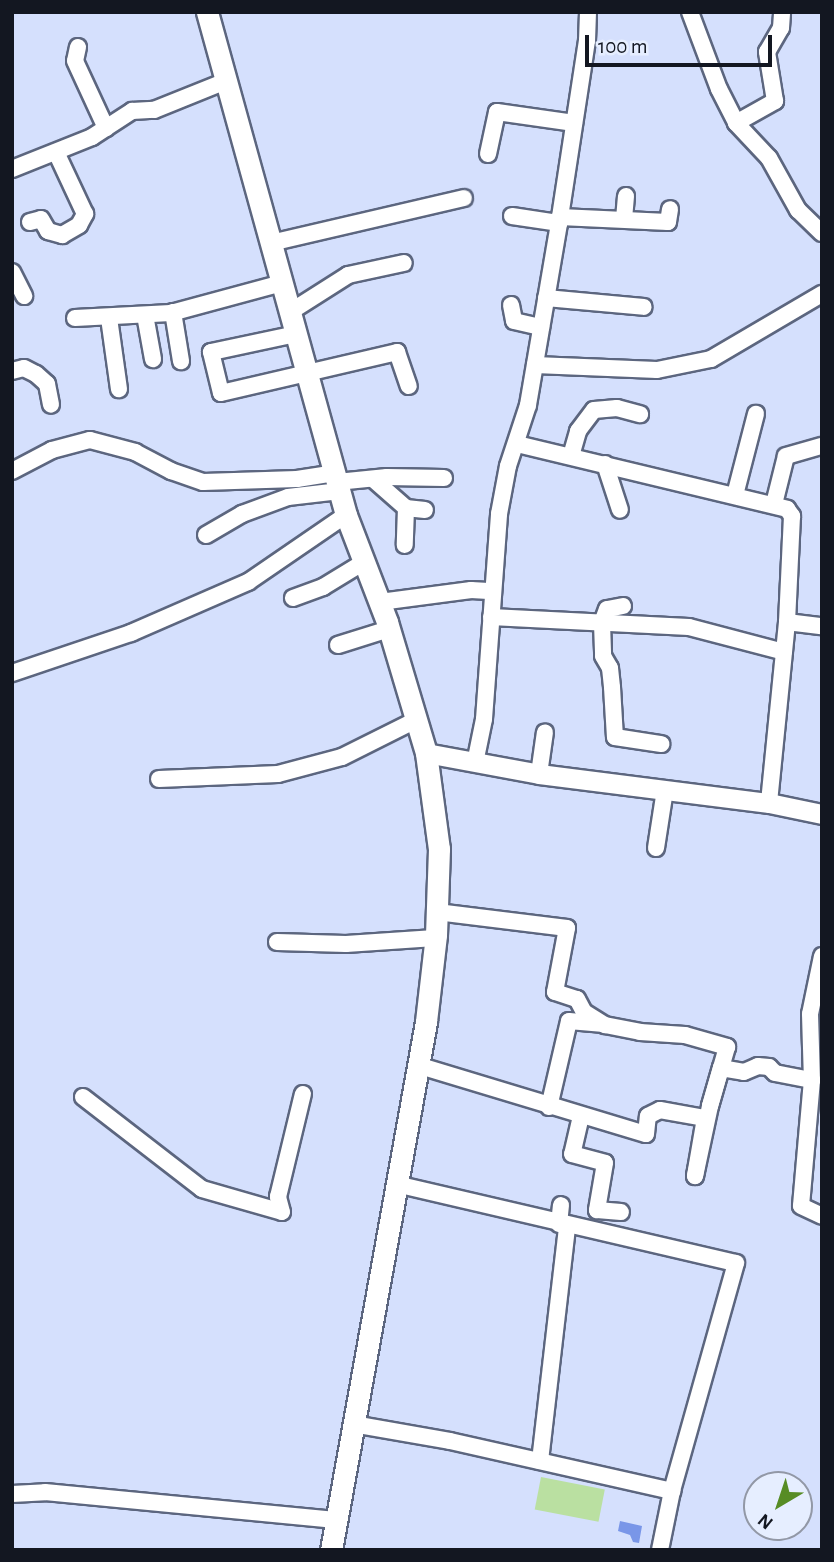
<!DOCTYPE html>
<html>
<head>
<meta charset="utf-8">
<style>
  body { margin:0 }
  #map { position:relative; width:834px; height:1562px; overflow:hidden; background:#d5e0fd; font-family:"Alegreya Sans",sans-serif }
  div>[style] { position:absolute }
  .green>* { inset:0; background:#bae0a1; transform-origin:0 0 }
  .water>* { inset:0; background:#7996e8 }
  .roads { filter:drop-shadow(2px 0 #5c667f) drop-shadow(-2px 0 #5c667f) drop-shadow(0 2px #5c667f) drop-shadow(0 -2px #5c667f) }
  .minor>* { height:16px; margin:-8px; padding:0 8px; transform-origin:8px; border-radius:8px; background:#fff }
  .tertiary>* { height:19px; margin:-9.5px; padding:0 9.5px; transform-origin:9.5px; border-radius:9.5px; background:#fff }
  .secondary>* { height:21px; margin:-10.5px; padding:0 10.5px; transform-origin:10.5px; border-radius:10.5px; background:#fff }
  span { translate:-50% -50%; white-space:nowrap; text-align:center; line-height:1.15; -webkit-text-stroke:7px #e6eeff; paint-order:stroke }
  .frame { position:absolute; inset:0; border:14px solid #131721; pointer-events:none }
  .north { position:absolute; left:743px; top:1471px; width:70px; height:70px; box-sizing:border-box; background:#e6eeff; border:2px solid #9298a6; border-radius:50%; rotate:219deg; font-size:19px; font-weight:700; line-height:28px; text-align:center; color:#131721 }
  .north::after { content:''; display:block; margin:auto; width:24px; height:32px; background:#578c25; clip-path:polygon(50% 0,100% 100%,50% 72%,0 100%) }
  .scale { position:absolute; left:585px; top:35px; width:187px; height:32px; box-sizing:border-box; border:4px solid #131721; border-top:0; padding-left:9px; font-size:21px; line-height:24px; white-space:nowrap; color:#131721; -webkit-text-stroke:5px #e6eeff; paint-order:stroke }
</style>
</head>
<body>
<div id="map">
  <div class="green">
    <div style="left:541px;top:1477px;width:65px;height:33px;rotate:11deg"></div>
  </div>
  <div class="water">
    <div style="clip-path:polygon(620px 1521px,642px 1526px,639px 1543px,633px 1542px,630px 1535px,618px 1531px)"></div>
  </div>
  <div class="roads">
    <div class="minor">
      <div style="left:690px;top:12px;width:82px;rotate:69.4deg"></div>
      <div style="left:719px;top:89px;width:38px;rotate:63deg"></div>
      <div style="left:736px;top:123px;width:48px;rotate:46.7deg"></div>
      <div style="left:769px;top:158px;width:60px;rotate:60.9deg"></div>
      <div style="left:798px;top:210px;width:33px;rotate:44deg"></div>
      <div style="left:78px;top:47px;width:14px;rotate:102deg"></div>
      <div style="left:75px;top:61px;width:74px;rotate:65.2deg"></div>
      <div style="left:736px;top:123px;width:45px;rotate:-29.4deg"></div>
      <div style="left:775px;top:101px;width:50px;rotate:-99.3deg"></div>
      <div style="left:767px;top:52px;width:28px;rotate:-60deg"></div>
      <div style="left:781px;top:28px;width:16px;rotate:-86deg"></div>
      <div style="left:488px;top:154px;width:43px;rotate:-77.9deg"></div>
      <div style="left:497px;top:112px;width:78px;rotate:8.1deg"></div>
      <div style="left:12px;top:169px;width:86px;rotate:-21.8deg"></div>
      <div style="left:92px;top:137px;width:48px;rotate:-33deg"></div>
      <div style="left:132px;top:111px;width:22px;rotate:-3deg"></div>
      <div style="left:154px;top:110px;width:78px;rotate:-21.9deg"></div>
      <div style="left:512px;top:216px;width:48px;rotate:8.5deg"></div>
      <div style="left:560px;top:217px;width:108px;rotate:2.7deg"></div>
      <div style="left:668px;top:222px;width:13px;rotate:-81deg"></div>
      <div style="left:624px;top:219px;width:23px;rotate:-85deg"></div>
      <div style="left:30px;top:222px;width:11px;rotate:-15deg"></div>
      <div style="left:41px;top:219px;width:14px;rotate:60deg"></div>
      <div style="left:48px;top:231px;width:15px;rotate:16deg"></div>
      <div style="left:62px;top:235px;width:20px;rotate:-30deg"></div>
      <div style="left:79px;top:225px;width:13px;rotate:-61deg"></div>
      <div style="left:85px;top:214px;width:68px;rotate:-115.1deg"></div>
      <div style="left:271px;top:243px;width:198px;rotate:-13.1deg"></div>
      <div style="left:12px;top:272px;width:27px;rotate:63deg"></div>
      <div style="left:546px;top:298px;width:98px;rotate:5.2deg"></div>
      <div style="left:511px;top:305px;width:16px;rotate:79deg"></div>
      <div style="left:514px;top:321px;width:28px;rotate:13deg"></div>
      <div style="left:173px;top:312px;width:50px;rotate:80.7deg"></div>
      <div style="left:290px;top:312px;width:69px;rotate:-32.5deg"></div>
      <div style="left:348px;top:275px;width:57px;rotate:-12.1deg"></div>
      <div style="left:145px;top:315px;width:45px;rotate:79.7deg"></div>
      <div style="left:75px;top:318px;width:96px;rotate:-3deg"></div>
      <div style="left:171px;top:313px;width:115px;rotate:-15.1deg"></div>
      <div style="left:109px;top:318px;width:72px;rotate:82deg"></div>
      <div style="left:296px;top:334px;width:87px;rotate:168deg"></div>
      <div style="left:211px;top:352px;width:42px;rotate:76.3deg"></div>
      <div style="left:221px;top:393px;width:181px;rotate:-13.1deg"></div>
      <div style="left:397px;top:352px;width:36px;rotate:71deg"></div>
      <div style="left:535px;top:365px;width:122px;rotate:2.3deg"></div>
      <div style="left:657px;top:370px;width:55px;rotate:-11.5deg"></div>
      <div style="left:711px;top:359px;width:129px;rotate:-30.4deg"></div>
      <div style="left:12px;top:371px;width:12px;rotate:-14deg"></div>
      <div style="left:24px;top:368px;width:13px;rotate:27deg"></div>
      <div style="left:36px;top:374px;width:15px;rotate:42deg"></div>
      <div style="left:47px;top:384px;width:21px;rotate:79deg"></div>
      <div style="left:517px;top:444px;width:278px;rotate:13.5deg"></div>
      <div style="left:787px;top:509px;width:9px;rotate:54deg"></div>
      <div style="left:792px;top:516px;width:106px;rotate:92.7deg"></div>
      <div style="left:787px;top:622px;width:182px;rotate:95.7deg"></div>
      <div style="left:571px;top:456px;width:26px;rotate:-74deg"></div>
      <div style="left:578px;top:431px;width:26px;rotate:-53deg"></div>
      <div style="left:594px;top:410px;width:23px;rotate:-5deg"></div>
      <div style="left:617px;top:408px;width:24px;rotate:15deg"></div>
      <div style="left:605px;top:464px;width:48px;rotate:71.9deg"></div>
      <div style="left:12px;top:471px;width:45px;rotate:-27.7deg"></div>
      <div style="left:52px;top:450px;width:39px;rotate:-15deg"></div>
      <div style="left:90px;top:440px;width:47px;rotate:14.9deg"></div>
      <div style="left:135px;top:452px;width:41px;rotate:27.8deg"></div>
      <div style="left:171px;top:471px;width:34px;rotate:19deg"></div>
      <div style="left:203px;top:482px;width:94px;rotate:-1.8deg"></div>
      <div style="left:297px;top:479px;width:38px;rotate:-9deg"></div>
      <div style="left:373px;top:479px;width:44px;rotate:41.3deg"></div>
      <div style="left:406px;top:508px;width:37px;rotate:92deg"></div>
      <div style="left:337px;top:482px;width:50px;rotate:-5.7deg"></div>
      <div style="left:387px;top:477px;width:57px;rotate:1deg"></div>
      <div style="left:735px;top:495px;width:84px;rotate:-75.5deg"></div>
      <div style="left:774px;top:504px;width:49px;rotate:-76deg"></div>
      <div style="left:786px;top:456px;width:37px;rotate:-16deg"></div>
      <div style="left:406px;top:508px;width:19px;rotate:6deg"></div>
      <div style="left:206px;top:535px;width:42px;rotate:-30.3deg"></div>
      <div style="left:242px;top:514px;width:49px;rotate:-20.3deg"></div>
      <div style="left:288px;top:497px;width:52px;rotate:-6.6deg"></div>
      <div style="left:293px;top:598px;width:32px;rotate:-20deg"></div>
      <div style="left:323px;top:587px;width:48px;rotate:-31.4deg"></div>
      <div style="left:380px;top:602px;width:92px;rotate:-7.5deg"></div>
      <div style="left:471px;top:590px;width:22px;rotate:3deg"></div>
      <div style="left:623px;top:606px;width:16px;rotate:169deg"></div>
      <div style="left:607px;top:609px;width:15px;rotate:110deg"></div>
      <div style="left:602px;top:623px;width:33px;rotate:88deg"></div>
      <div style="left:603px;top:656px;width:14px;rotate:60deg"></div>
      <div style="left:610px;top:668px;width:19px;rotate:84deg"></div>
      <div style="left:612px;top:687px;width:50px;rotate:86.6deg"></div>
      <div style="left:615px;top:737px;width:47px;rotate:8.7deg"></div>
      <div style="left:491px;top:617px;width:198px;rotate:2.9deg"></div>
      <div style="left:689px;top:627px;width:98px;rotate:14.7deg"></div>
      <div style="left:787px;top:622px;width:35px;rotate:7deg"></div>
      <div style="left:338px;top:645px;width:53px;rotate:-17.4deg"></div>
      <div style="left:12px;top:673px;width:126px;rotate:-18.6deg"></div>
      <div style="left:131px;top:633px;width:128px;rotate:-23.6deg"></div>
      <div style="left:248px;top:582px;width:119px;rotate:-34.4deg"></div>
      <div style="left:475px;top:763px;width:45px;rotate:-78.4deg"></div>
      <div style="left:484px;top:719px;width:206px;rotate:-85.8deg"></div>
      <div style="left:499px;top:514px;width:49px;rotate:-79.4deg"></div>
      <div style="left:508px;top:466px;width:64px;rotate:-71.8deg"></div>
      <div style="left:528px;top:405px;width:191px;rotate:-80.3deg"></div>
      <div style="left:560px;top:217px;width:178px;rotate:-81.3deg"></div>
      <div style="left:587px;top:41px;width:29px;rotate:-88deg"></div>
      <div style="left:539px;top:774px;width:42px;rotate:-81.9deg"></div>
      <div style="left:159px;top:779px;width:119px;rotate:-2.4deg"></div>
      <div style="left:278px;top:774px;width:66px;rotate:-14.9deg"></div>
      <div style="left:342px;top:757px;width:83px;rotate:-26.6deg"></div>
      <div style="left:656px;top:848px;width:59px;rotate:-81.2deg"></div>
      <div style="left:437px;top:912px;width:131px;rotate:7deg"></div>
      <div style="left:567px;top:928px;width:65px;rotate:100.6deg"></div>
      <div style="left:555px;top:992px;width:23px;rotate:18deg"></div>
      <div style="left:577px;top:999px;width:15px;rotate:62deg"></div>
      <div style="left:584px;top:1012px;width:25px;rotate:32deg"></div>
      <div style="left:605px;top:1025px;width:36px;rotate:11deg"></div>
      <div style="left:640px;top:1032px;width:45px;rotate:3.8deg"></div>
      <div style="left:685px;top:1035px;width:44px;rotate:15.9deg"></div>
      <div style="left:727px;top:1047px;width:61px;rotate:106.1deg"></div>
      <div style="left:710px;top:1106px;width:40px;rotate:-74deg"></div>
      <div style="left:721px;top:1068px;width:23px;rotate:10deg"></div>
      <div style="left:744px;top:1072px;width:15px;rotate:-23deg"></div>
      <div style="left:758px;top:1066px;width:11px;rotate:5deg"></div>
      <div style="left:769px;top:1067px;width:8px;rotate:45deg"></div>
      <div style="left:775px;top:1073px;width:38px;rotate:11deg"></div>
      <div style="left:277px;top:942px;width:69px;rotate:1.7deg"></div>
      <div style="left:346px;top:944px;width:89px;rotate:-3.9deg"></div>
      <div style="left:822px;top:956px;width:59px;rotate:101.7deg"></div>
      <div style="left:810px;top:1014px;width:66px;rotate:88.3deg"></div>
      <div style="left:812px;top:1080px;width:126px;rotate:95deg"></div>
      <div style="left:801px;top:1206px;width:23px;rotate:25deg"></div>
      <div style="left:417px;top:1065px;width:239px;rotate:16.8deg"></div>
      <div style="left:646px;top:1134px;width:18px;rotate:-84deg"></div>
      <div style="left:648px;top:1116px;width:13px;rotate:-27deg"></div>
      <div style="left:660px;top:1110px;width:46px;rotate:10.1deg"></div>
      <div style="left:705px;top:1118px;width:59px;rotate:99.8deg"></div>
      <div style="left:695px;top:1176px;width:72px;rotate:-77.9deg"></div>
      <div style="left:83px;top:1097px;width:150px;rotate:37.7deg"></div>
      <div style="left:202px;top:1189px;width:83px;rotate:16deg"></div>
      <div style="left:282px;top:1212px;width:16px;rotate:-105deg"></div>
      <div style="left:278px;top:1197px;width:106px;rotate:-76.4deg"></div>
      <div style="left:549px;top:1107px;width:88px;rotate:-76.9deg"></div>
      <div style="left:569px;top:1021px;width:32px;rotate:5deg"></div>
      <div style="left:581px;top:1116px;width:39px;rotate:103deg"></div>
      <div style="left:572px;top:1154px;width:34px;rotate:15deg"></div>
      <div style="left:605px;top:1163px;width:48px;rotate:99.7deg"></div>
      <div style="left:597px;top:1210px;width:24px;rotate:5deg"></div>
      <div style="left:396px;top:1184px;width:349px;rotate:13.1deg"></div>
      <div style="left:736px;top:1263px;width:237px;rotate:105.7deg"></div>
      <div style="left:559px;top:1224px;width:19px;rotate:-84deg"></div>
      <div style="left:353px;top:1424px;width:98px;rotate:9.9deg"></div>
      <div style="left:450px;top:1441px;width:228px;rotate:12.7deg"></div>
      <div style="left:672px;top:1491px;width:60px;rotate:101.5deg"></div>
      <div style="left:540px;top:1461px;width:237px;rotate:-83.4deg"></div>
      <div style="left:12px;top:1494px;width:33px;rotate:-3deg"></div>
      <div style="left:45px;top:1492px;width:292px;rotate:5.5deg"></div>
    </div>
    <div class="tertiary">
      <div style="left:426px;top:753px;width:115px;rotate:10.5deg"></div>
      <div style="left:539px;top:774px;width:232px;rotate:7.2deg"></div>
      <div style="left:769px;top:803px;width:54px;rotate:11.7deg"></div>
    </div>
    <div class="secondary">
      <div style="left:207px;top:12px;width:522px;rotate:74.55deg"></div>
      <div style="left:346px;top:515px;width:115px;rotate:69deg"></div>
      <div style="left:387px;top:622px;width:137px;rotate:73.4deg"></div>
      <div style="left:426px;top:753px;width:97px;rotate:82.3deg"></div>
      <div style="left:439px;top:849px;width:86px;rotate:92deg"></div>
      <div style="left:436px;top:935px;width:88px;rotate:96.6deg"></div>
      <div style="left:426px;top:1022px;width:536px;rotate:100.2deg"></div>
    </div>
  </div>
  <div class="frame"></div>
  <div class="north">N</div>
  <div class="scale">100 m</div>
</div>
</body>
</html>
